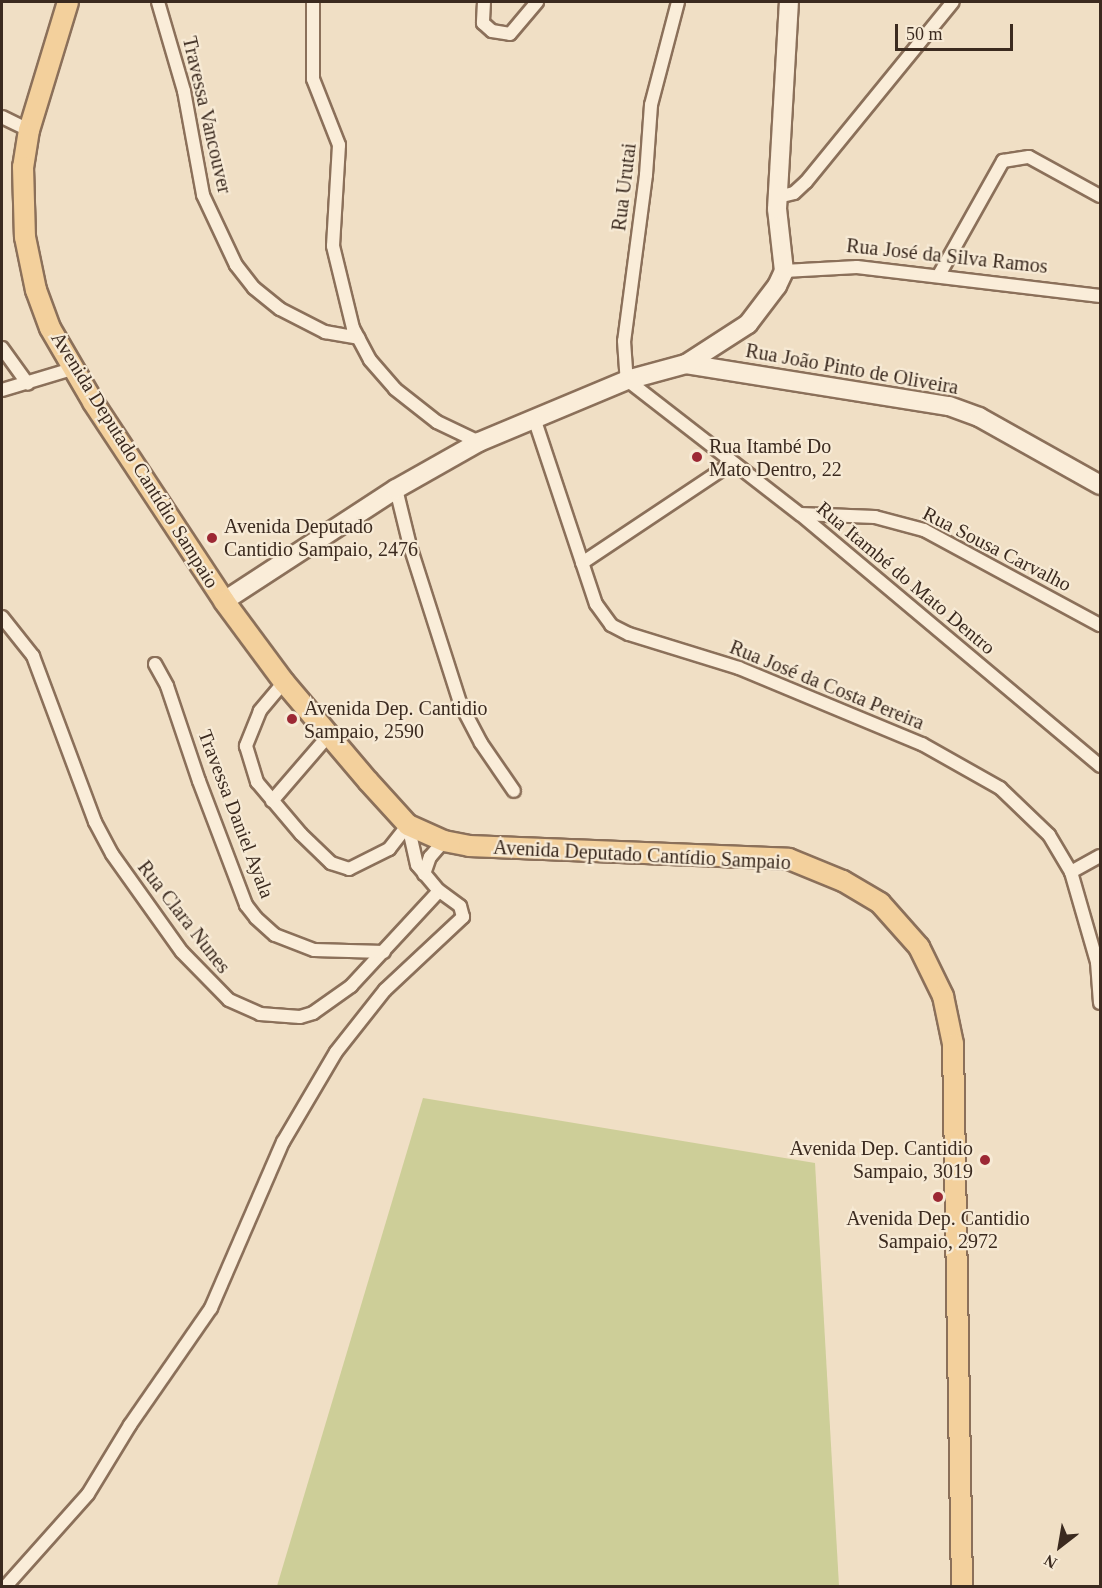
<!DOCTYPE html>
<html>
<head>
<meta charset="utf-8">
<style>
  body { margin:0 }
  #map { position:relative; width:1102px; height:1588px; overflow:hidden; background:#f0dfc5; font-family:"Times New Roman",serif }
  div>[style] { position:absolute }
  .green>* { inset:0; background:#cdce98 }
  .roads { filter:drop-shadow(2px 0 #8b705a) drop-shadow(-2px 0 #8b705a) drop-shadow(0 2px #8b705a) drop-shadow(0 -2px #8b705a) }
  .street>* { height:12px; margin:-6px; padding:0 6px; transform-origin:6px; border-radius:6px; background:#faedd9 }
  .secondary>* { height:18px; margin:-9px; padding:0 9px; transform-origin:9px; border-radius:9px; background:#faedd9 }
  .primary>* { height:20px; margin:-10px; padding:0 10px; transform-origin:10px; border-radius:10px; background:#f3d09c }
  .dots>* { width:16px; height:16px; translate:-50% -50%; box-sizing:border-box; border:3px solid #f7ead5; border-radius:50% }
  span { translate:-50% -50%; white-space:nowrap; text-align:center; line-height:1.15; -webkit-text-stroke:4.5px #f7ead5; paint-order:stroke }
  .street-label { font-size:20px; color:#3b2a1f }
  .poi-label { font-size:20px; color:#3b2a1f }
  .left { translate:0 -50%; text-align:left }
  .right { translate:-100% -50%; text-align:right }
  .frame { position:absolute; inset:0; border:3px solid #3b2a1f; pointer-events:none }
  .north { position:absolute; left:1030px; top:1516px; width:60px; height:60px; -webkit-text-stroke:4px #f7ead5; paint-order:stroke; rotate:211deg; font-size:16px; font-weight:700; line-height:24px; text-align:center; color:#3b2a1f }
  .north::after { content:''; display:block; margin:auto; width:21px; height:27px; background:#3b2a1f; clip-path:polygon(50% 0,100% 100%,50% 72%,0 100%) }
  .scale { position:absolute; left:895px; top:24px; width:118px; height:27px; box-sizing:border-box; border:3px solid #3b2a1f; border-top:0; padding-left:8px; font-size:18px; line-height:21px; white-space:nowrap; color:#3b2a1f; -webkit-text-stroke:4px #f7ead5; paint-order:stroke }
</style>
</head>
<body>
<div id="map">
  <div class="green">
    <div style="clip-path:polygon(423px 1098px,815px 1163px,839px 1586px,277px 1586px)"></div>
  </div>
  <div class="roads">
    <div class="street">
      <div style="left:158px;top:2px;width:93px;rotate:73.7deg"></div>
      <div style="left:184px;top:91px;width:106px;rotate:79.6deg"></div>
      <div style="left:203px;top:195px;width:77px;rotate:64.8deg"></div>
      <div style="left:236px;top:265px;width:29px;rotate:52deg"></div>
      <div style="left:254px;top:288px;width:33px;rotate:39deg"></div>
      <div style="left:280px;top:309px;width:51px;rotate:27.1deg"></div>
      <div style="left:325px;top:332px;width:34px;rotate:10deg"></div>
      <div style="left:313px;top:2px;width:77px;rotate:90deg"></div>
      <div style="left:313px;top:79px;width:71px;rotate:68.5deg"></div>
      <div style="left:339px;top:145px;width:101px;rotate:93.4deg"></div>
      <div style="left:333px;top:246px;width:84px;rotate:76.3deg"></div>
      <div style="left:353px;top:328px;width:36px;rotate:62deg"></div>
      <div style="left:370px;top:360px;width:38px;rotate:49deg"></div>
      <div style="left:395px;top:389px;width:53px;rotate:38.2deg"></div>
      <div style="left:437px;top:422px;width:47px;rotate:25.5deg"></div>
      <div style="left:484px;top:2px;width:21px;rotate:93deg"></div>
      <div style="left:483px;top:23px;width:12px;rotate:42deg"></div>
      <div style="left:492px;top:31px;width:18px;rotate:9deg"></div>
      <div style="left:510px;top:34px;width:42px;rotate:-49.8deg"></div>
      <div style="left:678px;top:2px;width:106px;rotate:104.7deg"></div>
      <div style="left:651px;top:105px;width:70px;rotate:94.1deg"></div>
      <div style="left:646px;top:175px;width:167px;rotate:97.5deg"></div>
      <div style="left:624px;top:341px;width:39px;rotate:86deg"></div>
      <div style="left:627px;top:380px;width:219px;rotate:37.8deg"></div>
      <div style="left:800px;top:514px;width:392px;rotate:40deg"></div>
      <div style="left:2px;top:117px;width:30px;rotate:26deg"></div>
      <div style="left:778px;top:197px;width:16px;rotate:-14deg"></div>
      <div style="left:794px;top:193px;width:16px;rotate:-43deg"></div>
      <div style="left:806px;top:182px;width:232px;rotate:-50.8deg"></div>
      <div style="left:784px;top:271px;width:73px;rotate:-3.1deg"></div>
      <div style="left:857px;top:267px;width:245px;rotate:6.8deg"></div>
      <div style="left:939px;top:275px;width:131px;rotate:-60.7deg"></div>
      <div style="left:1003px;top:161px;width:26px;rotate:-9deg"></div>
      <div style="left:1029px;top:157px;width:81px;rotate:28.8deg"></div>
      <div style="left:2px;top:348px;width:44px;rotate:54.2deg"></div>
      <div style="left:2px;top:390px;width:73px;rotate:-16.7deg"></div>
      <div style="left:534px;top:418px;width:196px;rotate:71.6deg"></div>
      <div style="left:596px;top:604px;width:26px;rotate:54deg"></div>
      <div style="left:611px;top:625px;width:20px;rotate:27deg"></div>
      <div style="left:629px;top:634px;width:115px;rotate:17.2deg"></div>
      <div style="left:739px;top:668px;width:198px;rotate:22.6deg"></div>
      <div style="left:922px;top:744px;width:90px;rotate:29.4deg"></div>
      <div style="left:1000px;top:788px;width:68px;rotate:43.8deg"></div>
      <div style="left:1049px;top:835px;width:43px;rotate:59.3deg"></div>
      <div style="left:1071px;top:872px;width:94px;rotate:73.9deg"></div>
      <div style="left:1097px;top:962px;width:41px;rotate:85.8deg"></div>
      <div style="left:396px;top:489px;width:59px;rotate:76.2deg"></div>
      <div style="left:410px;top:546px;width:165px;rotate:72.3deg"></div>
      <div style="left:460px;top:703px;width:45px;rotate:62.3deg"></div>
      <div style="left:481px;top:743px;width:58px;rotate:55.5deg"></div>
      <div style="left:800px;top:514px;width:75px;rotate:2.3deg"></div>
      <div style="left:875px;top:517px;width:51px;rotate:14.9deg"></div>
      <div style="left:924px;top:530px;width:200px;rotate:28.4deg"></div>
      <div style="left:582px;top:563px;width:180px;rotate:-33.7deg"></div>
      <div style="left:2px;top:617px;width:50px;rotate:51.5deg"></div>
      <div style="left:33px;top:656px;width:177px;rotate:69.5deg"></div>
      <div style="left:95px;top:822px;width:36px;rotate:62deg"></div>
      <div style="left:112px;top:854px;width:120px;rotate:54.5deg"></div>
      <div style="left:182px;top:952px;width:67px;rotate:45.6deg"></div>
      <div style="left:229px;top:1000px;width:34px;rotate:24deg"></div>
      <div style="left:260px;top:1014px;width:40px;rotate:4.3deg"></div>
      <div style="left:300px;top:1017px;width:14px;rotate:-17deg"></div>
      <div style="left:313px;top:1013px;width:47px;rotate:-35.4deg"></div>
      <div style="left:351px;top:986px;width:129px;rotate:-47.2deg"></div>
      <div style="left:155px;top:664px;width:25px;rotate:61deg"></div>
      <div style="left:167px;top:686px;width:100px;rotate:71.4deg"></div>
      <div style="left:199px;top:781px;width:133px;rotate:69.2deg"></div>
      <div style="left:246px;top:905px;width:16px;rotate:52deg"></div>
      <div style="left:256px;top:918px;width:25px;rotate:42deg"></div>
      <div style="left:275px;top:935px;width:42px;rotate:21deg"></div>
      <div style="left:314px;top:950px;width:70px;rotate:1.6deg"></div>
      <div style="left:284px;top:682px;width:38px;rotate:130deg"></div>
      <div style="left:260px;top:711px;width:38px;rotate:112deg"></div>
      <div style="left:246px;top:746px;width:38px;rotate:73deg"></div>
      <div style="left:257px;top:782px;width:68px;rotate:49.8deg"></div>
      <div style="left:301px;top:834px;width:42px;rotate:44deg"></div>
      <div style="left:331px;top:863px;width:19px;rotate:18deg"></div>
      <div style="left:349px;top:869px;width:45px;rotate:-26.6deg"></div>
      <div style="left:389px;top:849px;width:31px;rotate:-52deg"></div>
      <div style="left:272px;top:801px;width:87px;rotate:-49.2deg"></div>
      <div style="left:1071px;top:872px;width:33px;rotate:-29deg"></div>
      <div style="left:424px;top:874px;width:18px;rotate:-71deg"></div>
      <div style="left:430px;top:857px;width:21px;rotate:-49deg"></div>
      <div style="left:6px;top:1586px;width:123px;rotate:-48.3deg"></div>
      <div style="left:88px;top:1494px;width:81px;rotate:-58.7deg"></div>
      <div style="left:130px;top:1425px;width:142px;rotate:-55.3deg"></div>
      <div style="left:211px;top:1308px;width:181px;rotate:-66.6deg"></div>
      <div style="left:283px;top:1142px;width:104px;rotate:-59.5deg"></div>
      <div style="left:336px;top:1052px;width:79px;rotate:-51.7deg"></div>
      <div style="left:385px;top:990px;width:107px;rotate:-43.1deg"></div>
      <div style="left:463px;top:917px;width:11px;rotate:-105deg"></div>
      <div style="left:460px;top:906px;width:26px;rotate:-144deg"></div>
      <div style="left:439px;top:891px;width:34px;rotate:-130deg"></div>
      <div style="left:417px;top:865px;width:41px;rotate:-102.7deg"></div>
    </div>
    <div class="secondary">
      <div style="left:686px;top:364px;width:266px;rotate:9.1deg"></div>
      <div style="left:949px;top:406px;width:32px;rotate:20deg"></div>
      <div style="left:979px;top:417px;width:139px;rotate:29.3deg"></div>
      <div style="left:224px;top:601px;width:205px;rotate:-33.1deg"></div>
      <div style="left:396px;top:489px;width:95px;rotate:-29.5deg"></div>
      <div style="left:479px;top:442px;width:160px;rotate:-22.7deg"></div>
      <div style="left:627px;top:380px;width:61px;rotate:-15.2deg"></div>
      <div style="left:686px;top:364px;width:74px;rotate:-32.8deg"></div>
      <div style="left:748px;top:324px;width:48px;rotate:-52.7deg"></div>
      <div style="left:777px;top:286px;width:17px;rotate:-65deg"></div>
      <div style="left:784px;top:271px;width:62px;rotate:-96.4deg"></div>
      <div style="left:777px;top:209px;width:207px;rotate:-86.7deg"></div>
    </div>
    <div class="primary">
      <div style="left:68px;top:2px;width:134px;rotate:106.9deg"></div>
      <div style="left:29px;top:130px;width:37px;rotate:99deg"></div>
      <div style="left:23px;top:167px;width:70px;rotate:88.4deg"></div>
      <div style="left:25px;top:237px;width:54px;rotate:78.3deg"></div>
      <div style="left:36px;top:290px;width:40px;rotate:69.8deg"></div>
      <div style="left:50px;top:328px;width:86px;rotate:59.8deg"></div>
      <div style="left:93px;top:402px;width:238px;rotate:56.6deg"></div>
      <div style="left:224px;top:601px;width:101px;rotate:53.5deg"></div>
      <div style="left:284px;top:682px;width:130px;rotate:49.7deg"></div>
      <div style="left:368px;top:781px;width:59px;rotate:47.7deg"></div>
      <div style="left:408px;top:825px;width:39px;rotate:24deg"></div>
      <div style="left:444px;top:841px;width:25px;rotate:11deg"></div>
      <div style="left:469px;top:846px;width:320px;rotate:2.3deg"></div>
      <div style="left:789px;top:859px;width:58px;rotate:22.2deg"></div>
      <div style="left:843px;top:881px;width:43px;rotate:30.7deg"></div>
      <div style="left:880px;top:903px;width:59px;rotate:48.4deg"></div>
      <div style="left:919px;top:947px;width:55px;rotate:63.9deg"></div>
      <div style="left:943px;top:996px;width:49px;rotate:78.2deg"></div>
      <div style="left:953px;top:1044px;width:542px;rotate:89.05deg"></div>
    </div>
  </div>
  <div class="dots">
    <div style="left:697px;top:457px;background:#9c2834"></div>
    <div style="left:212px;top:538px;background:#9c2834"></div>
    <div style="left:292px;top:719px;background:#9c2834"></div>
    <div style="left:985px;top:1160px;background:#9c2834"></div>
    <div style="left:938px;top:1197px;background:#9c2834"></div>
  </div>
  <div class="street-label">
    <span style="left:207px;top:115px;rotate:77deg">Travessa Vancouver</span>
    <span style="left:624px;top:187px;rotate:-83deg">Rua Urutai</span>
    <span style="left:947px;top:256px;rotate:6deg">Rua José da Silva Ramos</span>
    <span style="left:852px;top:369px;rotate:10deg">Rua João Pinto de Oliveira</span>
    <span style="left:135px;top:460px;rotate:58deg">Avenida Deputado Cantídio Sampaio</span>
    <span style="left:997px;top:549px;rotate:27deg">Rua Sousa Carvalho</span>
    <span style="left:906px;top:578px;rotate:40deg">Rua Itambé do Mato Dentro</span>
    <span style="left:827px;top:685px;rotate:22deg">Rua José da Costa Pereira</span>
    <span style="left:236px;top:814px;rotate:69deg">Travessa Daniel Ayala</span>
    <span style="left:642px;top:855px;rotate:3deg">Avenida Deputado Cantídio Sampaio</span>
    <span style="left:184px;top:917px;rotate:52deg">Rua Clara Nunes</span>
  </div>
  <div class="poi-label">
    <span class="left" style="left:709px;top:458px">Rua Itambé Do<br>Mato Dentro, 22</span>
    <span class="left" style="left:224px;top:538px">Avenida Deputado<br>Cantidio Sampaio, 2476</span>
    <span class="left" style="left:304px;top:720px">Avenida Dep. Cantidio<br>Sampaio, 2590</span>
    <span class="right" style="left:973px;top:1160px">Avenida Dep. Cantidio<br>Sampaio, 3019</span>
    <span style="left:938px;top:1230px">Avenida Dep. Cantidio<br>Sampaio, 2972</span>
  </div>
  <div class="frame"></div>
  <div class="north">N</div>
  <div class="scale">50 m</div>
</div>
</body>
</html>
